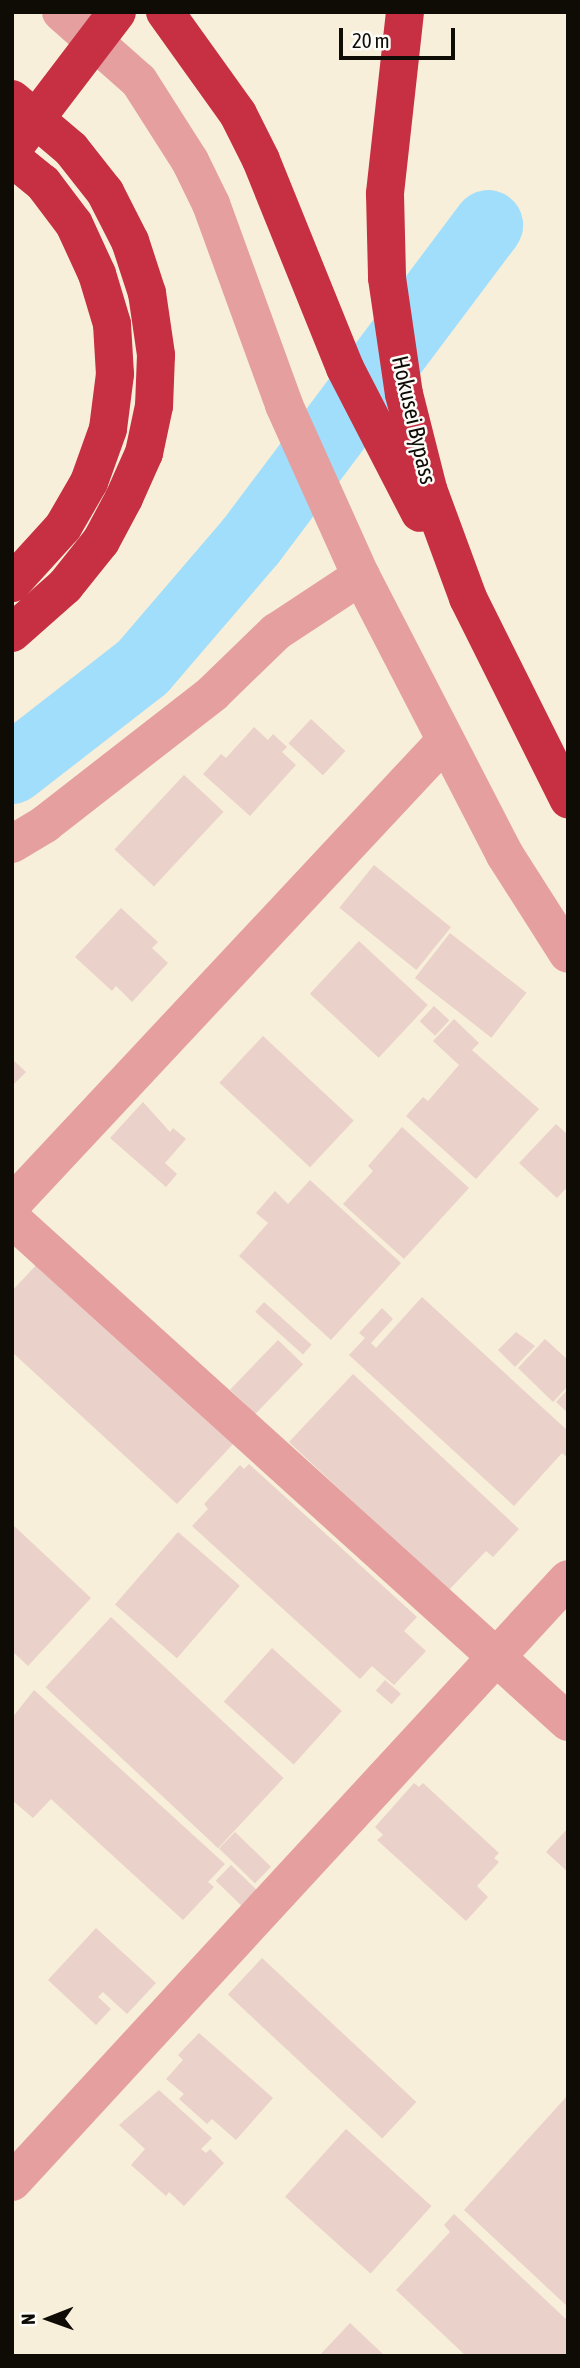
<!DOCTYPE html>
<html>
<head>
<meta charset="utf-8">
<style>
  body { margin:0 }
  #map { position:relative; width:580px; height:2368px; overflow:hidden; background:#f7efd9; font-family:"Asap Condensed",sans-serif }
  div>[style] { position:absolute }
  .river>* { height:70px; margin:-35px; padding:0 35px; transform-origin:35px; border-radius:35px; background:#a0defc }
  .building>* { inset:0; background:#ead1ca; transform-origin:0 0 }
  .minor>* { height:38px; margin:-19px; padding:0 19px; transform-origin:19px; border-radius:19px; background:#e59f9f }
  .highway>* { height:38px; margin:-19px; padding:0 19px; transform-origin:19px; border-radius:19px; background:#c63042 }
  .highway-bridge>* { height:38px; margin:-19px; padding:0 19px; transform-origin:19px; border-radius:19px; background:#c63042 }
  span { translate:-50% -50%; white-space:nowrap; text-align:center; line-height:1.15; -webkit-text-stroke:5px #fefcf8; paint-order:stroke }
  .street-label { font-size:23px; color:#0f0c06 }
  .frame { position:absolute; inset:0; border:14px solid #0f0c06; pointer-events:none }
  .north { position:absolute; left:14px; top:2284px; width:70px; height:70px; -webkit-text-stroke:5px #fefcf8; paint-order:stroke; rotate:269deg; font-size:19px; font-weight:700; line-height:28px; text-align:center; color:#0f0c06 }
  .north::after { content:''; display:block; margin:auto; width:24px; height:32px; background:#0f0c06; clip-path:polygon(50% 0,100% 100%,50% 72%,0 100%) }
  .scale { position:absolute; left:339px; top:28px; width:116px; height:32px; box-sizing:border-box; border:4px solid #0f0c06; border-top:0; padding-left:9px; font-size:21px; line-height:24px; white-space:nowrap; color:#0f0c06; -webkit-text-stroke:5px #fefcf8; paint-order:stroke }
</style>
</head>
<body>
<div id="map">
  <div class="river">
    <div style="left:12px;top:769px;width:166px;rotate:-37.9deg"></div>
    <div style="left:143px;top:667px;width:166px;rotate:-49.4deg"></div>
    <div style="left:251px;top:541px;width:395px;rotate:-53.1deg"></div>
  </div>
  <div class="building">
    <div style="left:311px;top:719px;width:47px;height:33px;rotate:43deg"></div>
    <div style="clip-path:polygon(254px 727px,268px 740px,273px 734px,287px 747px,282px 752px,296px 765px,250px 816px,203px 774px,221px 754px,226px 758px)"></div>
    <div style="left:184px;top:775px;width:54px;height:102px;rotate:43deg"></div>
    <div style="left:374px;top:865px;width:99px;height:55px;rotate:39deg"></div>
    <div style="clip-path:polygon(121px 908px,158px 942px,152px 948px,168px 963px,132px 1002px,116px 986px,112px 991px,75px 957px)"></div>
    <div style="left:450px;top:933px;width:97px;height:57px;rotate:38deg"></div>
    <div style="left:359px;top:941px;width:94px;height:72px;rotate:43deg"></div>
    <div style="left:434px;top:1006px;width:21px;height:21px;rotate:43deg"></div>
    <div style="clip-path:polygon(454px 1019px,479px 1043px,472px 1050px,539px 1109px,476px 1179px,406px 1116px,423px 1097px,428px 1101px,459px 1065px,433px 1041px)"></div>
    <div style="left:263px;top:1036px;width:124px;height:64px;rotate:43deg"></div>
    <div style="clip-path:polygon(12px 1059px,26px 1072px,12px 1086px)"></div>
    <div style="clip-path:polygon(143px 1102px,170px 1132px,173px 1128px,186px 1139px,165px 1163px,177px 1174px,166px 1187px,110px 1138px)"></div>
    <div style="clip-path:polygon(556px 1124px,568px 1135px,568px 1186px,557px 1198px,519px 1163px)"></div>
    <div style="clip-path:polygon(402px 1127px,469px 1188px,404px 1259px,343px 1204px,373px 1171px,368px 1166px)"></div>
    <div style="clip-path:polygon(310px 1180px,401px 1263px,331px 1340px,239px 1256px,268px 1223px,256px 1213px,275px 1191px,288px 1204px)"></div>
    <div style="clip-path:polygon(39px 1262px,234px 1443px,177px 1504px,12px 1352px,12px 1291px)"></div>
    <div style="clip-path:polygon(422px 1297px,568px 1431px,568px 1458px,562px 1453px,514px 1506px,349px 1355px,365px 1338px,359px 1333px,382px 1308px,393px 1319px,371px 1343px,376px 1348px)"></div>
    <div style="left:264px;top:1302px;width:64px;height:13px;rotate:42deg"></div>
    <div style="clip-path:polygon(516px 1332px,535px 1346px,515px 1367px,498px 1350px)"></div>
    <div style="clip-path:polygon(545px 1339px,568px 1360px,568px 1386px,553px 1402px,518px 1368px)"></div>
    <div style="left:278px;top:1340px;width:35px;height:69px;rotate:44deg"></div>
    <div style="clip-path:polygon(353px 1374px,519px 1529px,493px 1557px,486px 1551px,448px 1591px,289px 1442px)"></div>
    <div style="clip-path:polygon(568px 1389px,568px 1413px,556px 1402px)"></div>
    <div style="clip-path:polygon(249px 1464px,417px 1617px,404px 1631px,426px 1651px,394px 1685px,372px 1666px,360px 1679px,192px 1526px,208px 1509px,204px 1504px,240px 1465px,244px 1469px)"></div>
    <div style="clip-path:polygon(12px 1524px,91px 1598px,28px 1666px,12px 1651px)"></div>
    <div style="left:178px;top:1532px;width:82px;height:96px;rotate:41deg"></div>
    <div style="left:111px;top:1617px;width:236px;height:96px;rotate:43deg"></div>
    <div style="left:272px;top:1648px;width:94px;height:72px;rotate:42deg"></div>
    <div style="left:385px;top:1680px;width:21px;height:14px;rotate:41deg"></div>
    <div style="clip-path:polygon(34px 1690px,225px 1864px,208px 1882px,214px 1887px,183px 1920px,51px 1799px,33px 1818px,12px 1800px,12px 1718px)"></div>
    <div style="clip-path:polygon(414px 1783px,419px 1787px,423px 1783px,499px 1853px,494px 1858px,499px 1862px,477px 1886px,488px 1897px,466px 1921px,377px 1840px,383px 1835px,375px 1827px)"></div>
    <div style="clip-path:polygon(568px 1828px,568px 1872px,546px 1852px)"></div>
    <div style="left:235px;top:1832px;width:50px;height:23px;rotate:44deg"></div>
    <div style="left:231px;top:1865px;width:37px;height:22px;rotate:44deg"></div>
    <div style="clip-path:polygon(96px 1928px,156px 1983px,127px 2014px,103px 1992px,98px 1997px,111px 2009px,96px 2025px,48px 1980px)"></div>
    <div style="left:262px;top:1958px;width:211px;height:50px;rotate:43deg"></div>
    <div style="clip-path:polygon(199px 2033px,273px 2098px,236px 2140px,212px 2119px,207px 2124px,179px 2099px,184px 2094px,166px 2079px,183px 2060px,178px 2055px)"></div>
    <div style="clip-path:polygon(159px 2090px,212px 2138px,201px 2149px,206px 2153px,210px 2149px,224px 2163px,184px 2206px,169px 2192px,166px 2196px,131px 2165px,145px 2149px,119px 2125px)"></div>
    <div style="clip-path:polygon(568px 2095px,568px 2307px,464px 2210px)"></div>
    <div style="left:346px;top:2129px;width:115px;height:91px;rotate:42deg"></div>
    <div style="clip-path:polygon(454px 2214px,568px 2321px,568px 2356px,466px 2356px,396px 2290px,450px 2232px,444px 2225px)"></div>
    <div style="clip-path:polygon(350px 2323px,385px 2356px,319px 2356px)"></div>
  </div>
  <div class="minor">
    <div style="left:61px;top:12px;width:104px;rotate:41.5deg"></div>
    <div style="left:139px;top:81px;width:95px;rotate:57.5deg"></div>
    <div style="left:190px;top:161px;width:48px;rotate:64deg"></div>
    <div style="left:211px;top:204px;width:214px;rotate:70deg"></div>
    <div style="left:284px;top:405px;width:188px;rotate:65.8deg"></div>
    <div style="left:361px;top:576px;width:314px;rotate:62.7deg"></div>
    <div style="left:505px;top:855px;width:117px;rotate:57.5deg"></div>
    <div style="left:12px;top:844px;width:39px;rotate:-31deg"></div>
    <div style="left:45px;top:824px;width:213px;rotate:-37.9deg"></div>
    <div style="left:213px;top:693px;width:88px;rotate:-44.1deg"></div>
    <div style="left:276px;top:632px;width:102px;rotate:-33.4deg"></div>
    <div style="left:12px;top:1204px;width:633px;rotate:-46.92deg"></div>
    <div style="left:12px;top:1219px;width:750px;rotate:42.13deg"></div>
    <div style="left:12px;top:2182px;width:820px;rotate:-47.32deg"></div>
  </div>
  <div class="highway">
    <div style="left:165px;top:12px;width:125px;rotate:54.4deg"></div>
    <div style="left:238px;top:114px;width:51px;rotate:63.4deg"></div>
    <div style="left:261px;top:160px;width:224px;rotate:68deg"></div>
    <div style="left:345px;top:368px;width:163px;rotate:62.7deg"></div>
    <div style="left:405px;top:12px;width:183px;rotate:96.3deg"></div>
    <div style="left:385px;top:194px;width:84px;rotate:88.6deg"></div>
    <div style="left:387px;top:278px;width:117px;rotate:81.7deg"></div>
    <div style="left:404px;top:394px;width:98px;rotate:75.8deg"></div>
    <div style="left:428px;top:489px;width:116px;rotate:69.8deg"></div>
    <div style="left:468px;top:598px;width:225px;rotate:63.5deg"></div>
    <div style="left:12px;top:99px;width:77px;rotate:40.3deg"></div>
    <div style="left:71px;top:149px;width:55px;rotate:51.7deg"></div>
    <div style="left:105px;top:192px;width:55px;rotate:63deg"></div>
    <div style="left:130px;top:241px;width:55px;rotate:71.9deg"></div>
    <div style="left:147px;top:293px;width:63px;rotate:81.7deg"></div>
    <div style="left:156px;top:355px;width:51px;rotate:92.2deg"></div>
    <div style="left:154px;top:406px;width:48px;rotate:102deg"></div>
    <div style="left:144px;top:453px;width:49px;rotate:114deg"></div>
    <div style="left:124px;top:498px;width:49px;rotate:118.1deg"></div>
    <div style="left:101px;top:541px;width:58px;rotate:128.7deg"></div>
    <div style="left:65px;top:586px;width:71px;rotate:138.4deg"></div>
    <div style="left:12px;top:158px;width:40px;rotate:39deg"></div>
    <div style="left:43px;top:183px;width:51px;rotate:52.9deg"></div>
    <div style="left:74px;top:224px;width:55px;rotate:65.3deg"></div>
    <div style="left:97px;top:274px;width:52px;rotate:73.3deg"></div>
    <div style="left:112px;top:324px;width:50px;rotate:86.6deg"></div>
    <div style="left:115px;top:374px;width:55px;rotate:97.3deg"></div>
    <div style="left:108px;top:429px;width:56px;rotate:109.7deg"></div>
    <div style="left:89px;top:482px;width:52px;rotate:120deg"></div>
    <div style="left:63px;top:527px;width:76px;rotate:132.3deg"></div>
  </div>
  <div class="highway-bridge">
    <div style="left:12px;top:150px;width:173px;rotate:-52.7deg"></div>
  </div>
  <div class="street-label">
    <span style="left:414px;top:420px;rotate:77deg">Hokusei Bypass</span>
  </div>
  <div class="frame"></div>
  <div class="north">N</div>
  <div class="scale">20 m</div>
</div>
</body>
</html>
